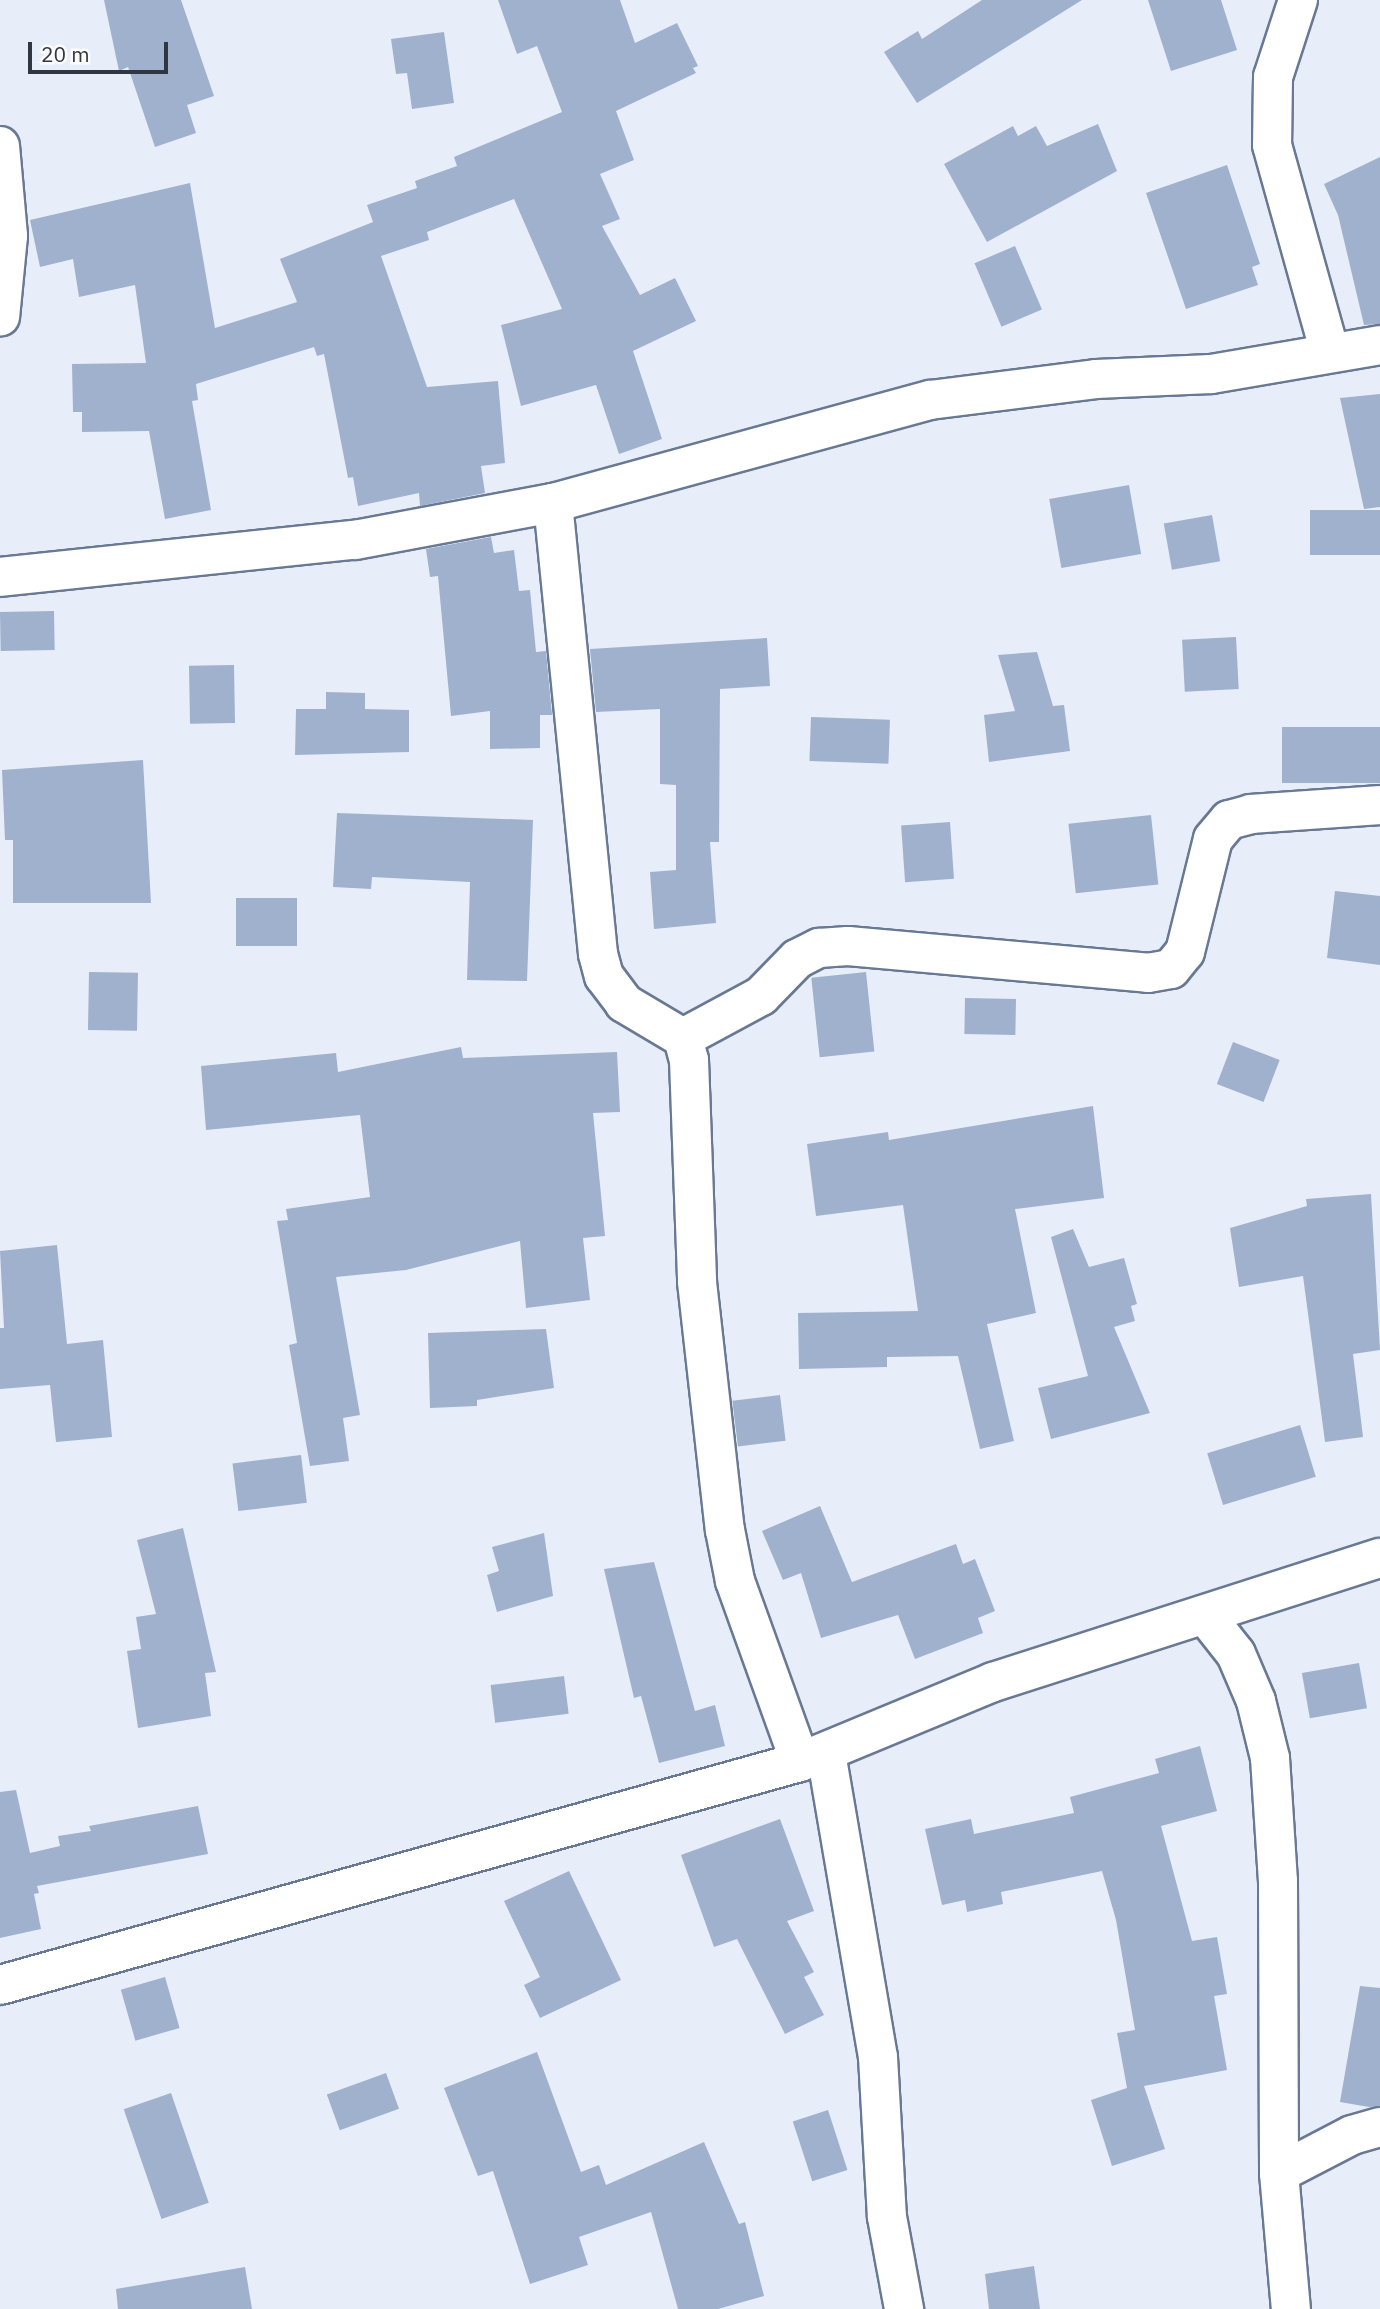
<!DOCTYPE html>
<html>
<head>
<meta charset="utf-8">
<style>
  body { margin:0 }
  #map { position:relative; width:1380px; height:2309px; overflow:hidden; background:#e7eefa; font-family:"IBM Plex Sans",sans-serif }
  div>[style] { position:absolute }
  .building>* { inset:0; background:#a0b1cd; transform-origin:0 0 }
  .roads { filter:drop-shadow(2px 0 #697993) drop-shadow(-2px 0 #697993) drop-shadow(0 2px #697993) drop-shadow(0 -2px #697993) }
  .street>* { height:38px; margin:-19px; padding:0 19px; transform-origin:19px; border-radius:19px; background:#fff }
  span { translate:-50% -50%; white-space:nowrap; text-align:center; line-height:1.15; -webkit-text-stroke:5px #fbfbfb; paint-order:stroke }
  .scale { position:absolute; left:28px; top:42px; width:140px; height:32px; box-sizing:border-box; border:4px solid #303743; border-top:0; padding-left:9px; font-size:21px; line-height:24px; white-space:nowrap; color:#303743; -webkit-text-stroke:5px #fbfbfb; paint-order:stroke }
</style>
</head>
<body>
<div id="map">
  <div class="building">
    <div style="clip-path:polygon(104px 0,181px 0,214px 96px,187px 105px,196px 133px,155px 147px,128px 67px,119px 71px)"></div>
    <div style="clip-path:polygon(498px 0,620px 0,635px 43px,677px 23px,698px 66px,693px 68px,696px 73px,616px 111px,634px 160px,600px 174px,620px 219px,602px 226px,640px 295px,675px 278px,696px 321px,633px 351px,662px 439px,619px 454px,596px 385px,521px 406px,501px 325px,562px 309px,514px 199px,427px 232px,429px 240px,381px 256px,427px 387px,498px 381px,505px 463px,481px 466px,485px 493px,420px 506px,419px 493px,358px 506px,353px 477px,348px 478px,324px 354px,317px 356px,314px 347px,196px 384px,198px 400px,192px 401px,211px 510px,165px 519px,149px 431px,82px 432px,82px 412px,73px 412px,72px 364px,146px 363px,135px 285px,79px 297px,73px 259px,40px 267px,30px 220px,190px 183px,215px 328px,297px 302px,280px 259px,373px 222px,367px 205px,417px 188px,415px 181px,457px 166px,454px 157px,562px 112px,537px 46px,517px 54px)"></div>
    <div style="clip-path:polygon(982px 0,1082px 0,917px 103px,884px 52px,918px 31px,922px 39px)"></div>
    <div style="clip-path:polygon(1148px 0,1221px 0,1237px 50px,1171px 71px)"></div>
    <div style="clip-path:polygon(444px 32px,454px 103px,412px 109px,407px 73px,396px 74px,391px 39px)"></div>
    <div style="clip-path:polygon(1098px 124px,1117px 171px,987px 242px,944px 164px,1013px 126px,1018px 136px,1036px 126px,1047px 146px)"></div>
    <div style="clip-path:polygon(1380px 157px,1380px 324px,1364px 325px,1338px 215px,1324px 184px)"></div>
    <div style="clip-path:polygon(1227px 165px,1260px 264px,1252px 267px,1258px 285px,1186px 309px,1146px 193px)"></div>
    <div style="left:1015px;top:246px;width:69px;height:44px;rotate:67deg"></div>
    <div style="clip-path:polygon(1380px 394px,1380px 507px,1364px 509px,1340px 398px)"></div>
    <div style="left:1129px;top:485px;width:70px;height:81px;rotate:80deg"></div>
    <div style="left:1380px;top:510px;width:45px;height:70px;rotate:90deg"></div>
    <div style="left:1212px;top:515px;width:47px;height:49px;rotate:80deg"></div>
    <div style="clip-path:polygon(491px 537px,494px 553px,514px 550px,519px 591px,530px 590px,536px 652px,546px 651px,552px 715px,540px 715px,540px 748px,490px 749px,490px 711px,451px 716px,438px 576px,430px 577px,426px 549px)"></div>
    <div style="left:54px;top:611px;width:39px;height:54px;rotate:89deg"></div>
    <div style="left:1236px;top:637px;width:52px;height:54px;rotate:87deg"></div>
    <div style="clip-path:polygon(767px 638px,770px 686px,720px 689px,719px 842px,710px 842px,716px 923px,654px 929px,650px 872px,676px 870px,676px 785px,660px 784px,660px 709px,596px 712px,590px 649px)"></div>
    <div style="clip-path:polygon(1037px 652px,1053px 706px,1064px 705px,1070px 751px,989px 762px,984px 715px,1015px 711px,998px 655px)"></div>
    <div style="left:234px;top:665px;width:58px;height:45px;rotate:89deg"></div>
    <div style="clip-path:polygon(326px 692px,365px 693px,365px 709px,409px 710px,409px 752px,295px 755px,296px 709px,326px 709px)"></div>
    <div style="left:811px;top:717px;width:79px;height:44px;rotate:2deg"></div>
    <div style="left:1380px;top:727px;width:56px;height:98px;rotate:90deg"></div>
    <div style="clip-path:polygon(143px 760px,151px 903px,13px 903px,13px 840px,5px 840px,2px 770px)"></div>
    <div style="clip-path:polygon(337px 813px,533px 820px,527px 981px,467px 980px,470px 882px,372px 877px,371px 889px,333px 887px)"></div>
    <div style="left:1151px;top:815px;width:70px;height:83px;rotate:84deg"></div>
    <div style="left:950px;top:822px;width:57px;height:49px;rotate:86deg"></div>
    <div style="clip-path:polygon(1335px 891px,1380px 896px,1380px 965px,1327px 958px)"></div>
    <div style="left:236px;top:898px;width:61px;height:48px"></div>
    <div style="left:89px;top:972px;width:49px;height:58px;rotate:1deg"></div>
    <div style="left:866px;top:972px;width:80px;height:55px;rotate:84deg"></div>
    <div style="left:965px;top:998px;width:51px;height:36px;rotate:1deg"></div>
    <div style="left:1233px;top:1042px;width:50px;height:45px;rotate:21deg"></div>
    <div style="clip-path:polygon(461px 1047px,463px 1058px,617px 1052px,620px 1112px,593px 1113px,605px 1236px,583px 1238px,590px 1300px,526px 1308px,520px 1241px,406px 1270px,336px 1277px,360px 1415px,343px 1418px,349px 1461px,310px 1466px,289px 1345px,297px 1343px,277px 1221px,288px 1220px,286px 1209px,370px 1197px,360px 1115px,206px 1130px,201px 1066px,336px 1053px,338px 1072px)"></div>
    <div style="clip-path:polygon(1093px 1106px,1104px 1198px,1015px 1209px,1036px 1313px,987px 1324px,1014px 1441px,980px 1449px,958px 1356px,887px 1357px,887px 1367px,799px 1369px,798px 1313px,918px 1311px,903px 1205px,816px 1216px,807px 1144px,888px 1132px,889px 1140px)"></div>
    <div style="clip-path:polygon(1371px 1194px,1380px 1350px,1353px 1354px,1363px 1437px,1325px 1442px,1303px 1276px,1239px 1287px,1230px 1228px,1307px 1206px,1306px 1199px)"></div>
    <div style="clip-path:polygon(1073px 1229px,1089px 1267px,1124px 1258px,1137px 1304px,1131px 1306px,1135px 1321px,1114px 1327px,1150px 1413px,1051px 1439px,1038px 1388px,1088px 1376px,1051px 1237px)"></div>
    <div style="clip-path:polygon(57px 1245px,67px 1344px,103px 1340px,112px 1437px,56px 1442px,50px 1385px,0 1389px,0 1328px,4px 1328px,0 1251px)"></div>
    <div style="clip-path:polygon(546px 1329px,554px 1388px,477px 1400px,477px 1406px,430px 1408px,428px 1333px)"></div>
    <div style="left:780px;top:1395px;width:46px;height:48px;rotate:83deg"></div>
    <div style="left:1300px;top:1425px;width:54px;height:97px;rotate:73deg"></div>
    <div style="left:301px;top:1455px;width:48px;height:69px;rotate:83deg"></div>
    <div style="clip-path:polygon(820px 1506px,852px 1582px,956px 1544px,963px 1564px,975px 1559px,995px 1611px,978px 1618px,983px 1633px,915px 1659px,898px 1615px,821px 1638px,801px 1573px,783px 1580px,762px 1531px)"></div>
    <div style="clip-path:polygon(183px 1528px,216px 1672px,205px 1673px,211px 1716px,138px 1728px,127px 1651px,141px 1649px,136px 1617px,156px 1614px,137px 1540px)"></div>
    <div style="clip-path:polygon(544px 1533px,553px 1596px,497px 1612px,487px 1575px,499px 1571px,492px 1547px)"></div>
    <div style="clip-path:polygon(654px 1562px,695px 1711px,715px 1705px,725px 1746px,659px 1763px,641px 1696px,634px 1698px,604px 1569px)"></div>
    <div style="left:1359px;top:1663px;width:46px;height:58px;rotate:80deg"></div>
    <div style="left:564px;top:1676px;width:38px;height:74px;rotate:83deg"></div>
    <div style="clip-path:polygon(1200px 1746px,1217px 1811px,1161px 1826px,1192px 1941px,1217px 1937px,1227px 1994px,1214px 1996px,1227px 2070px,1144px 2086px,1165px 2149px,1112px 2166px,1091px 2100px,1127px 2088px,1117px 2033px,1135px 2030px,1116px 1920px,1102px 1871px,1001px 1892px,1003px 1904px,967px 1912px,965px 1900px,942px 1905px,925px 1829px,971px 1819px,974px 1834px,1074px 1813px,1070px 1797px,1159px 1773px,1155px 1759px)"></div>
    <div style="clip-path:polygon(16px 1790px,30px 1853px,60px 1846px,58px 1836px,91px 1831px,89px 1826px,198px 1806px,208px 1854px,37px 1886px,39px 1893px,34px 1894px,41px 1929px,0 1938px,0 1792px)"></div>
    <div style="clip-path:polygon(780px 1819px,814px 1911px,787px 1921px,814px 1972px,804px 1977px,824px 2015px,785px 2034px,737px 1939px,714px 1947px,681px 1855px)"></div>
    <div style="clip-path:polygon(569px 1871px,621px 1980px,540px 2018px,524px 1985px,540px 1977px,504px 1901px)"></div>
    <div style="left:165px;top:1977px;width:53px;height:46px;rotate:74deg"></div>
    <div style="clip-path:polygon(1360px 1986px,1380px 1988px,1380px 2106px,1369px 2107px,1340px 2102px)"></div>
    <div style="clip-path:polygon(537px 2052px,581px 2172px,599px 2165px,606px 2185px,704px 2142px,739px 2224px,745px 2222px,764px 2296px,718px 2309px,678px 2309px,651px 2212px,579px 2237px,588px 2265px,530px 2284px,493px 2171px,478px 2176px,444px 2088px)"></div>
    <div style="left:386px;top:2073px;width:38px;height:63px;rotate:70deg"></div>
    <div style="left:171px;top:2093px;width:116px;height:50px;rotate:71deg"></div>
    <div style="left:828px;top:2110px;width:63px;height:37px;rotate:72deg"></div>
    <div style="clip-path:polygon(1034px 2266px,1040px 2309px,989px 2309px,985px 2274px)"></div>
    <div style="clip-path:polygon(245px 2267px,252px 2309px,118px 2309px,116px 2289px)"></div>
  </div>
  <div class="roads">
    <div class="street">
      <div style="left:1298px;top:0;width:81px;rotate:108deg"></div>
      <div style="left:1273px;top:77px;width:68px;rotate:90.8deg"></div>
      <div style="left:1272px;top:145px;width:216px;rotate:74.4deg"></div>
      <div style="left:0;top:146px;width:90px;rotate:84.9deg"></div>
      <div style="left:8px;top:236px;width:81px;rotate:95.6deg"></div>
      <div style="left:553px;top:503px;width:453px;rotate:84.3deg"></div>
      <div style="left:598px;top:954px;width:23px;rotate:75deg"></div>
      <div style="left:604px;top:976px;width:34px;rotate:53deg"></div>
      <div style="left:624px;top:1003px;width:69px;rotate:30.7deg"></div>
      <div style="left:683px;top:1038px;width:23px;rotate:75deg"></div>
      <div style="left:689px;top:1060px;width:222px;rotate:87.9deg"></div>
      <div style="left:697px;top:1282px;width:250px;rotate:83.6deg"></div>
      <div style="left:725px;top:1530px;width:52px;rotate:78.9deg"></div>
      <div style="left:735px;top:1581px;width:192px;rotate:70.2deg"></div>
      <div style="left:0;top:577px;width:357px;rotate:-6deg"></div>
      <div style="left:355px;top:540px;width:201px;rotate:-10.6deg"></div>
      <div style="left:553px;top:503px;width:391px;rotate:-15.3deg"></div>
      <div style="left:930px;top:400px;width:167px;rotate:-7.2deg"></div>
      <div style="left:1096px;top:379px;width:115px;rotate:-2.5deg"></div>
      <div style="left:1211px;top:374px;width:171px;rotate:-9.7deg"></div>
      <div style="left:683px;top:1038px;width:89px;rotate:-28.3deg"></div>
      <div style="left:761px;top:996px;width:52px;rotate:-45.8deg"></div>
      <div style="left:797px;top:959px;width:25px;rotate:-27deg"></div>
      <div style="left:819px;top:948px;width:29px;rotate:-4deg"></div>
      <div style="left:848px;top:946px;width:301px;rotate:5.1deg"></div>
      <div style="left:1148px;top:973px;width:23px;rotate:-10deg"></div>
      <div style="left:1171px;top:969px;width:22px;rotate:-51deg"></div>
      <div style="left:1185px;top:952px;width:116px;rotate:-76.1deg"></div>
      <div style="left:1213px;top:839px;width:25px;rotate:-50deg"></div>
      <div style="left:1229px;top:820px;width:23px;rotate:-15deg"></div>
      <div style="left:1251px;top:814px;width:129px;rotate:-4deg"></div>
      <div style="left:1206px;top:1616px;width:48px;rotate:51.7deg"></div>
      <div style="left:1236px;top:1654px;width:51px;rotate:66.9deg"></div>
      <div style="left:1256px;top:1701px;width:59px;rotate:76.2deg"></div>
      <div style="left:1270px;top:1758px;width:123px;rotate:86.3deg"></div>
      <div style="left:1278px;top:1881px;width:292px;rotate:89.8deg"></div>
      <div style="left:1279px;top:2173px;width:137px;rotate:85deg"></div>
      <div style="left:826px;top:1753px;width:308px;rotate:80.3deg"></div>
      <div style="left:878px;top:2057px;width:160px;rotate:86.8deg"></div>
      <div style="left:887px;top:2217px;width:94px;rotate:79.5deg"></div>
      <div style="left:0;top:1985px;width:830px;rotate:-15.58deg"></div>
      <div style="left:800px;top:1762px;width:209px;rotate:-22.5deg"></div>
      <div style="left:993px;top:1682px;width:406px;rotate:-17.8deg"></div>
      <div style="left:1279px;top:2173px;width:82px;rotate:-27.5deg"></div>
      <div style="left:1352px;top:2135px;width:29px;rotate:-16deg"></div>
    </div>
  </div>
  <div class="scale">20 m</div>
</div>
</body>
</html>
